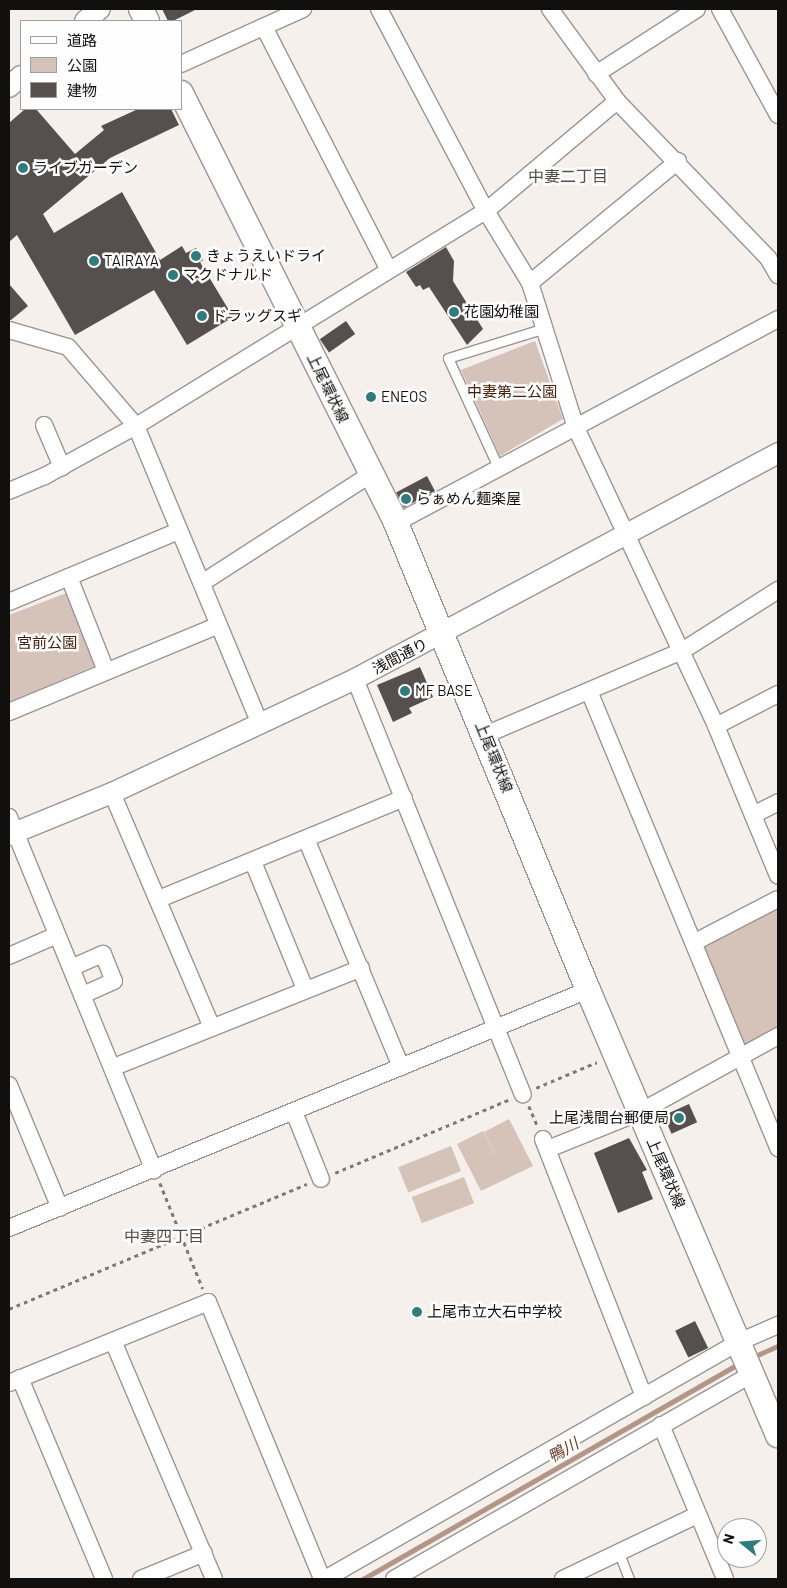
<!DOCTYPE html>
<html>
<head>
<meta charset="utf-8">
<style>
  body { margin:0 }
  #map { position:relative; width:787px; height:1588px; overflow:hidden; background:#f6f0ed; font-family:Barlow,"Noto Sans JP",sans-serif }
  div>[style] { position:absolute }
  .green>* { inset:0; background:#d5c2b9; transform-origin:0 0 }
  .stream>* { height:4.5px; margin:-2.25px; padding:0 2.25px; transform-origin:2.25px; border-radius:2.25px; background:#b49689 }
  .building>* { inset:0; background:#55504e; transform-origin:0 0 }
  .path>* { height:2.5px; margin-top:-1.25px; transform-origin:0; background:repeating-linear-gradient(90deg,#7e7a78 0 4px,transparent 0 8px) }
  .roads { filter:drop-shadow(1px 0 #9a9592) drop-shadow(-1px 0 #9a9592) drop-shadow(0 1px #9a9592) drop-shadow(0 -1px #9a9592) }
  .service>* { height:9px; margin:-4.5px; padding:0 4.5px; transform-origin:4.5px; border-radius:4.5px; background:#fff }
  .minor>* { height:16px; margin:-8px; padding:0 8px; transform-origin:8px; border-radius:8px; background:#fff }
  .tertiary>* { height:20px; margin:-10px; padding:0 10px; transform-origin:10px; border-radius:10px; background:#fff }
  .secondary>* { height:24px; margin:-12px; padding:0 12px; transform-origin:12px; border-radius:12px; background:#fff }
  .dots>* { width:14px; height:14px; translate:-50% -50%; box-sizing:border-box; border:2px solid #fefefe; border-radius:50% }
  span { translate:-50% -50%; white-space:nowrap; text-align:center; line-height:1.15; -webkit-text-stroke:5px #fefefe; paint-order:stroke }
  .poi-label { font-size:15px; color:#12100f }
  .left { translate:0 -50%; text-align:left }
  .right { translate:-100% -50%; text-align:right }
  .street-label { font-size:15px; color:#12100f }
  .park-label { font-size:15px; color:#482009 }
  .neighbourhood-label { font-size:16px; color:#534e4c }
  .water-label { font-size:16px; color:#6c402a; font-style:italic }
  .frame { position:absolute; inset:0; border:10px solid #12100f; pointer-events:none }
  .legend { position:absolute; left:20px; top:20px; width:162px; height:90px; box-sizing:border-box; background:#fefefe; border:1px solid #a09f9e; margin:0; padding:6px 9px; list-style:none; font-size:15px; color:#12100f }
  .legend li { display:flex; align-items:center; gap:10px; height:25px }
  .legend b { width:25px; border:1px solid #a09f9e }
  .north { position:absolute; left:717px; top:1518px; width:50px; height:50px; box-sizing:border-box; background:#fefefe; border:1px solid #a09f9e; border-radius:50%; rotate:287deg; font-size:14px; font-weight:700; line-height:20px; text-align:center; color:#12100f }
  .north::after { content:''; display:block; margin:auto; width:18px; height:22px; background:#327b7c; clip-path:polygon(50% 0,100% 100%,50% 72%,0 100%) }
</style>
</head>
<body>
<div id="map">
  <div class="green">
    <div style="clip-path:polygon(535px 341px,563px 419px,500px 456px,461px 370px)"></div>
    <div style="clip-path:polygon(69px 592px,97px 665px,9px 702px,9px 615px)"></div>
    <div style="clip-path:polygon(778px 903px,778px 1031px,743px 1049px,699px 944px)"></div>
    <div style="clip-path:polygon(509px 1119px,533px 1166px,481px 1191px,457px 1144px,483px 1131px,500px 1165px,484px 1132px)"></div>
    <div style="left:451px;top:1146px;width:27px;height:57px;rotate:68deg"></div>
    <div style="left:464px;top:1177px;width:28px;height:56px;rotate:69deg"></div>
  </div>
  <div class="stream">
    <div style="left:753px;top:1357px;width:27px;rotate:-24deg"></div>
    <div style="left:363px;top:1579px;width:433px;rotate:-29.8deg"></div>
  </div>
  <div class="building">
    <div style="clip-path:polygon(162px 9px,197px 9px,173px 21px,168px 21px)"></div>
    <div style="clip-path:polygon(25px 109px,36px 109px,75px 154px,104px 130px,101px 126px,138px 109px,171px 109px,179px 125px,110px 158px,43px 214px,54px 233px,122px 192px,160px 260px,182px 246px,186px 253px,196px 248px,203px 260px,200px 262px,233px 317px,187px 345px,154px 290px,75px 335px,17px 235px,9px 242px,9px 123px)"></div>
    <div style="clip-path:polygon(446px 247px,454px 261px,453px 281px,483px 329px,467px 345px,429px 287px,423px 290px,420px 285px,416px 287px,406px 272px)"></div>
    <div style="clip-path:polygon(9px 284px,28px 306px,11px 320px,9px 320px)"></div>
    <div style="left:346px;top:321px;width:16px;height:32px;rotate:55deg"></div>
    <div style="left:427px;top:476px;width:17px;height:35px;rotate:62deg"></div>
    <div style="clip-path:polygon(420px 667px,433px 697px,409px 708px,412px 713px,393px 722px,377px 685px)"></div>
    <div style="left:689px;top:1104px;width:20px;height:28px;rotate:66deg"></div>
    <div style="clip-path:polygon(629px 1138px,647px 1170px,642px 1172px,653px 1199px,618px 1213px,594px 1153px)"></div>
    <div style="left:695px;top:1321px;width:30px;height:22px;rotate:64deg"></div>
  </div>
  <div class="path">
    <div style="left:536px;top:1088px;width:66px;rotate:-23.1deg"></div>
    <div style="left:529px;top:1106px;width:23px;rotate:67deg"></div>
    <div style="left:335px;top:1173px;width:190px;rotate:-22.9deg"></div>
    <div style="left:160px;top:1183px;width:114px;rotate:67.9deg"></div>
    <div style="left:9px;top:1309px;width:323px;rotate:-22.8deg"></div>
  </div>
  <div class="roads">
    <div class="service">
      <div style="left:499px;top:469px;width:122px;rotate:-114.7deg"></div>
      <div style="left:448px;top:358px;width:102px;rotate:-17.2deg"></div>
      <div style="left:619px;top:1553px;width:28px;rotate:69deg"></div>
    </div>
    <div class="minor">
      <div style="left:379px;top:9px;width:229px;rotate:62.1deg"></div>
      <div style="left:486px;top:211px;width:84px;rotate:58.6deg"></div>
      <div style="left:530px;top:283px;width:152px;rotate:72.4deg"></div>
      <div style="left:576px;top:428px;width:329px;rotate:64.8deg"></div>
      <div style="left:716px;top:726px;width:162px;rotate:67.5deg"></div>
      <div style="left:550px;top:9px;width:114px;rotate:53.9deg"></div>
      <div style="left:617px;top:101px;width:218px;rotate:46.1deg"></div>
      <div style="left:768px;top:258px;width:20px;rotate:60deg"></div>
      <div style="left:720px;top:9px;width:121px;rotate:61.3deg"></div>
      <div style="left:264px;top:27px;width:273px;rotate:62.8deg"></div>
      <div style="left:181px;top:64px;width:134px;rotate:-24.3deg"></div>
      <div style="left:596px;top:74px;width:120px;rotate:-32.8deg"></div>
      <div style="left:530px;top:283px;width:192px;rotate:-39.5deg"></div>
      <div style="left:9px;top:330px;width:61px;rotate:16.1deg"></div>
      <div style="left:68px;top:347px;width:104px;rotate:49.3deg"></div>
      <div style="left:136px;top:426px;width:323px;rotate:67.4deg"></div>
      <div style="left:44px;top:425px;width:46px;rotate:66.8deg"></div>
      <div style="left:9px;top:491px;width:39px;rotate:-23deg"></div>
      <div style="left:45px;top:476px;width:104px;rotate:-28.8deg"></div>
      <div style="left:136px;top:426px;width:411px;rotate:-31.6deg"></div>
      <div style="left:486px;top:211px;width:171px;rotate:-40deg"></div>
      <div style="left:396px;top:523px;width:433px;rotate:-28.1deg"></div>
      <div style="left:69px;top:577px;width:101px;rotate:68.5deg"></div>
      <div style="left:202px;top:583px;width:201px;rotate:-32.8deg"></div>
      <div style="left:9px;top:602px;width:184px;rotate:-22.7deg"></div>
      <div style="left:355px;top:679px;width:448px;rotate:68deg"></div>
      <div style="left:589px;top:691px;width:495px;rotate:67.5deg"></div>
      <div style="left:9px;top:712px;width:225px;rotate:-22.5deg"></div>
      <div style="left:716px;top:726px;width:70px;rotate:-27.3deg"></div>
      <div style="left:485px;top:735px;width:214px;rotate:-23.1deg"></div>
      <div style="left:682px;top:651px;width:114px;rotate:-32.4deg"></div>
      <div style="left:112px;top:793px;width:255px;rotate:66.9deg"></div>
      <div style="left:753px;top:815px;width:28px;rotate:-27deg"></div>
      <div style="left:9px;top:817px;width:382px;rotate:67.7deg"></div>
      <div style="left:307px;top:841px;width:245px;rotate:67.4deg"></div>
      <div style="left:253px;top:862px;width:137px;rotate:67.7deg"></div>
      <div style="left:159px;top:899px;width:265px;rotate:-22.4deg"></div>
      <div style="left:695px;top:942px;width:93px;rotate:-27.4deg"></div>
      <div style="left:9px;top:956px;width:52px;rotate:-23.6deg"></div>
      <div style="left:71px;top:968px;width:35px;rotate:-24deg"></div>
      <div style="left:103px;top:954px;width:29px;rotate:68deg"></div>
      <div style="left:114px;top:981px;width:35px;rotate:156deg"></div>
      <div style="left:114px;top:1067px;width:266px;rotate:-21.8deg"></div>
      <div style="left:9px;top:1085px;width:133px;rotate:67.5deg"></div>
      <div style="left:294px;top:1112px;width:72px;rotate:68.1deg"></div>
      <div style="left:543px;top:1139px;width:277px;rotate:68.6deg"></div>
      <div style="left:548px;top:1149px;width:99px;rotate:-21.9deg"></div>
      <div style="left:640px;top:1112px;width:158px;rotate:-28.8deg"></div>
      <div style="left:9px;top:1228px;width:626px;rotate:-22.35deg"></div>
      <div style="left:113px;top:1341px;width:259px;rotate:67deg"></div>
      <div style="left:20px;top:1378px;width:218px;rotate:67.3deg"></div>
      <div style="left:9px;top:1383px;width:215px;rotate:-22.1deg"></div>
      <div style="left:208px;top:1302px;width:300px;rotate:67.6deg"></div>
      <div style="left:661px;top:1425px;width:167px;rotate:67.4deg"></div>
      <div style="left:141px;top:1579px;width:68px;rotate:-22.4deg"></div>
      <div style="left:325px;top:1579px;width:477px;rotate:-29.8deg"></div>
      <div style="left:739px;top:1342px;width:43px;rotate:-23.6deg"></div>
      <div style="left:394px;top:1579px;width:413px;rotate:-29.8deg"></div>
      <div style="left:563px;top:1579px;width:148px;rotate:-25.5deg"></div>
    </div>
    <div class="tertiary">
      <div style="left:85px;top:21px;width:19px;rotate:-39deg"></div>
      <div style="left:9px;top:87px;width:16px;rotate:-43deg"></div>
      <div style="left:9px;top:835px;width:111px;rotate:-22.2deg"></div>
      <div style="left:112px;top:793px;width:268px;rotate:-25.1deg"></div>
      <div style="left:355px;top:679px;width:480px;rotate:-28.1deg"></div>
    </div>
    <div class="secondary">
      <div style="left:141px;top:9px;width:13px;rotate:63deg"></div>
      <div style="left:181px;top:93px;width:481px;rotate:63.4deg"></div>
      <div style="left:396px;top:523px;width:505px;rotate:67.65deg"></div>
      <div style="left:588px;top:990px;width:484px;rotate:66.9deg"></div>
    </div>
  </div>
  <div class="dots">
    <div style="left:23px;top:168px;background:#327b7c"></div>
    <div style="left:196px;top:256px;background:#327b7c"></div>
    <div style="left:94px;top:261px;background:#327b7c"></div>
    <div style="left:173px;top:275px;background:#327b7c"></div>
    <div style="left:454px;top:312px;background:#327b7c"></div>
    <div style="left:202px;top:316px;background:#327b7c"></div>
    <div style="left:371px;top:397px;background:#327b7c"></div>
    <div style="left:406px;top:499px;background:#327b7c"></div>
    <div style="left:405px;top:691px;background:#327b7c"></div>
    <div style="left:679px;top:1118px;background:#327b7c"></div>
    <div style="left:417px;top:1312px;background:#327b7c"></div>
  </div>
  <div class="poi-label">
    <span class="left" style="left:33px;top:168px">ライブガーデン</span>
    <span class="left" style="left:206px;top:256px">きょうえいドライ</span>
    <span class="left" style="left:104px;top:261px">TAIRAYA</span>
    <span class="left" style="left:183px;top:275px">マクドナルド</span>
    <span class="left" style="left:464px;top:312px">花園幼稚園</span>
    <span class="left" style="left:212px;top:316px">ドラッグスギ</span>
    <span class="left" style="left:381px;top:397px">ENEOS</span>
    <span class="left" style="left:416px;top:499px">らぁめん麺楽屋</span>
    <span class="left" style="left:415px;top:691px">MF BASE</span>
    <span class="right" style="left:669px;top:1118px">上尾浅間台郵便局</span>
    <span class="left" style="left:427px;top:1312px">上尾市立大石中学校</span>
  </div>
  <div class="street-label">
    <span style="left:328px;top:388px;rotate:64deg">上尾環状線</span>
    <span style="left:400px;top:656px;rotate:-27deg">浅間通り</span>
    <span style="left:494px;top:757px;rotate:68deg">上尾環状線</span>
    <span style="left:666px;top:1173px;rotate:67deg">上尾環状線</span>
  </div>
  <div class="park-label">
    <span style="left:512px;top:392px">中妻第二公園</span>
    <span style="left:47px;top:643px">宮前公園</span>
  </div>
  <div class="neighbourhood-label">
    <span style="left:568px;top:176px">中妻二丁目</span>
    <span style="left:164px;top:1236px">中妻四丁目</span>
  </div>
  <div class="water-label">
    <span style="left:563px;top:1450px;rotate:-30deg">鴨川</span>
  </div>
  <div class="frame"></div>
  <ul class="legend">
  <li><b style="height:6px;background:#fff"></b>道路</li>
  <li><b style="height:14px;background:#d5c2b9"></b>公園</li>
  <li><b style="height:14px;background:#55504e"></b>建物</li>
  </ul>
  <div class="north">N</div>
</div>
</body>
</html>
